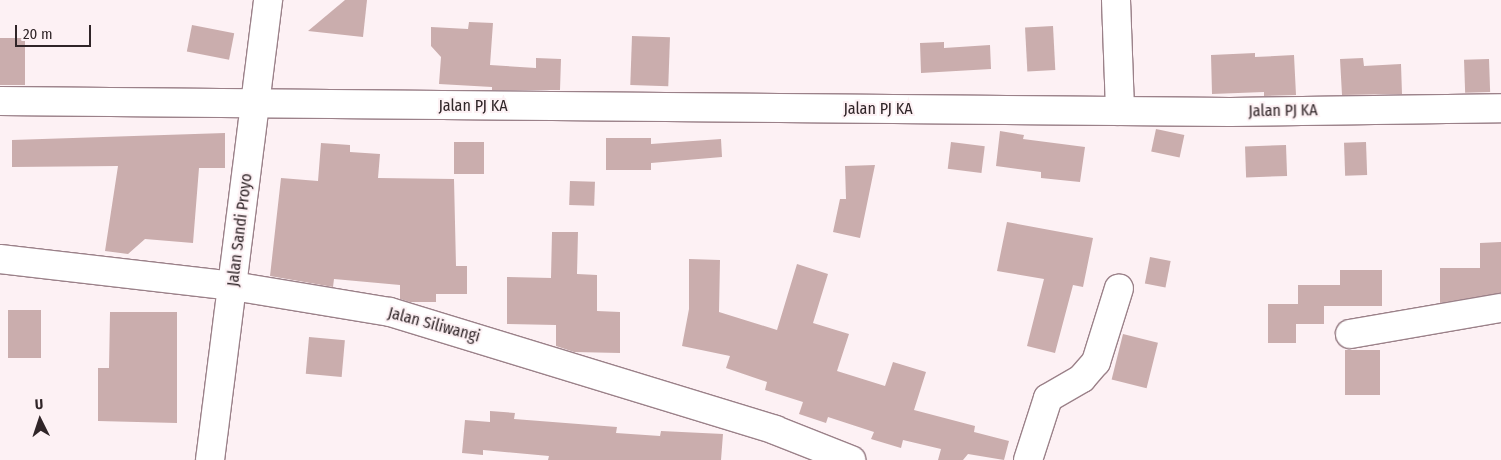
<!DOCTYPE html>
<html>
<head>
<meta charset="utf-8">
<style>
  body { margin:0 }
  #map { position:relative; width:1501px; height:460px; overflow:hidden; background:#fdf1f4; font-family:"Fira Sans Condensed",sans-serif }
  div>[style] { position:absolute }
  .building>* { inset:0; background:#caadad; transform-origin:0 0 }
  .roads { filter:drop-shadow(1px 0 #9b8189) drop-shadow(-1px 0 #9b8189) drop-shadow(0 1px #9b8189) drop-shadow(0 -1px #9b8189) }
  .minor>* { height:28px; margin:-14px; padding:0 14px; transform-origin:14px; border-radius:14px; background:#fff }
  span { translate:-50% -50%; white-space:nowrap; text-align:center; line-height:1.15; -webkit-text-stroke:4px #fdf1f4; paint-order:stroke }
  .street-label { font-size:16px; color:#302528 }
  .north { position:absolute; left:15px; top:395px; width:50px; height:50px; -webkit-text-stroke:4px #fdf1f4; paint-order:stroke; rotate:356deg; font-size:14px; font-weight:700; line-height:20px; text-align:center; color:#302528 }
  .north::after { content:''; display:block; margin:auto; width:18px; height:22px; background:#302528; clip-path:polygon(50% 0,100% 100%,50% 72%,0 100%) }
  .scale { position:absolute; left:15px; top:25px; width:76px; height:22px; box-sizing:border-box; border:2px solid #302528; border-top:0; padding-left:6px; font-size:15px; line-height:18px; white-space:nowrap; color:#302528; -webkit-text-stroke:4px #fdf1f4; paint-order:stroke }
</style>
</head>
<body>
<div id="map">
  <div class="building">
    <div style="clip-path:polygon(345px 0,367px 0,363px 37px,308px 31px)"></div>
    <div style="clip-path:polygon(469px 22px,493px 23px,490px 65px,536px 68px,536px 58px,561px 59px,560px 90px,492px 90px,492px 87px,439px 84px,441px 57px,431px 46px,431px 27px,468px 29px)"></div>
    <div style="left:192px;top:25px;width:43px;height:27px;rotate:11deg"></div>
    <div style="left:1053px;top:26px;width:44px;height:28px;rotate:87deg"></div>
    <div style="left:632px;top:36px;width:38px;height:49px;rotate:2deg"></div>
    <div style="left:0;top:38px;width:25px;height:47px"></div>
    <div style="clip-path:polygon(944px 42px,944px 48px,990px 45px,991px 69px,921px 73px,920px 43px)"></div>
    <div style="clip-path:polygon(1255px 53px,1255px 57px,1294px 55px,1296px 95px,1264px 96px,1264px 92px,1212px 94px,1211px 55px)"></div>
    <div style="clip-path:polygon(1363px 58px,1364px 66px,1401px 64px,1402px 94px,1342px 95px,1340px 59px)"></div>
    <div style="left:1489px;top:59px;width:33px;height:25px;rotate:88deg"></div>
    <div style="left:1156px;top:129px;width:29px;height:23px;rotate:12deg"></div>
    <div style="clip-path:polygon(1000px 131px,1024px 135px,1023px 139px,1085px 147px,1080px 182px,1041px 178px,1041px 172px,996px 166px)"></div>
    <div style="clip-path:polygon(225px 133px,225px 168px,199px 168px,193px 243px,145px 239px,128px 254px,105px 251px,118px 166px,12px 167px,12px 140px)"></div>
    <div style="clip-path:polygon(606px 138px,651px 138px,651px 144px,721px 139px,722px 157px,651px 163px,651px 170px,606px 170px)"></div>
    <div style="left:454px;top:142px;width:30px;height:32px"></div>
    <div style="left:951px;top:142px;width:34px;height:27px;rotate:7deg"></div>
    <div style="left:1366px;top:142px;width:33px;height:22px;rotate:88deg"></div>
    <div style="clip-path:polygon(321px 143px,350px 145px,350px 152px,380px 154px,378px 178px,454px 179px,456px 266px,467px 266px,467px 294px,436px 294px,436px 302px,410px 302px,400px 299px,400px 285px,334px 279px,333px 287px,270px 276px,281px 178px,318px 181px)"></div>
    <div style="left:1286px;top:145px;width:31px;height:41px;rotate:88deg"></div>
    <div style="clip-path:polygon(875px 165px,860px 238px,833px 232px,840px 199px,846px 199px,845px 166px)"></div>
    <div style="left:570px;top:181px;width:25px;height:24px;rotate:2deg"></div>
    <div style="clip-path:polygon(1007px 222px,1093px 238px,1083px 287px,1073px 285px,1055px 353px,1027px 346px,1044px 279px,997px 271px)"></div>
    <div style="clip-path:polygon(552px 232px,578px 232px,577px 274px,597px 275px,597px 311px,620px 312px,620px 353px,574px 352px,556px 346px,556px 325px,507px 324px,507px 277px,551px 278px)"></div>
    <div style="clip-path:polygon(1501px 242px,1501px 293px,1440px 303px,1440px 268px,1480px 268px,1480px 243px)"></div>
    <div style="left:1150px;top:257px;width:21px;height:27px;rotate:11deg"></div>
    <div style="clip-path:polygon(689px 259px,720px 260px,719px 312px,777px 330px,797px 264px,828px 274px,813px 323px,849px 334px,837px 371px,885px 386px,893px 362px,926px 372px,914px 410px,975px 426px,974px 432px,1009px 441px,1004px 460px,968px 454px,963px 460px,938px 460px,941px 449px,903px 440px,901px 448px,871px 439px,874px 432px,828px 417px,826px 423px,799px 414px,803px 402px,765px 390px,767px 382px,726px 368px,730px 356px,682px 346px,689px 309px)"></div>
    <div style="clip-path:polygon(1340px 270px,1382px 270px,1382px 306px,1324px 306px,1324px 324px,1296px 324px,1296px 343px,1268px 343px,1268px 304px,1298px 304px,1298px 285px,1340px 285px)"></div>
    <div style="left:8px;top:310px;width:33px;height:48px"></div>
    <div style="clip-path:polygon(110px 312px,177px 312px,177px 423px,98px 421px,98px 368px,109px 368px)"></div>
    <div style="left:1123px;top:334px;width:36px;height:47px;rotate:14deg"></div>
    <div style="left:309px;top:337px;width:36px;height:37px;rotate:5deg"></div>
    <div style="left:1345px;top:350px;width:35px;height:45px"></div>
    <div style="clip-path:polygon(490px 411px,515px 413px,514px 419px,617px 427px,616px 433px,660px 436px,661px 431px,723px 434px,721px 460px,548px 460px,549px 456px,483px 450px,483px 455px,462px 453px,465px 420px,490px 422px)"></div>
  </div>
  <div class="roads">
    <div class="minor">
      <div style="left:1116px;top:0;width:111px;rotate:87.9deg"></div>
      <div style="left:0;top:101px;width:1230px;rotate:0.51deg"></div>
      <div style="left:1230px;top:112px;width:271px;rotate:-0.8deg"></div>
      <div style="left:0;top:259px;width:235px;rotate:6.6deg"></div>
      <div style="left:233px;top:286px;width:159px;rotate:9.4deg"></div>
      <div style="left:390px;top:312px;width:403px;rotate:17deg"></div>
      <div style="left:775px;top:430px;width:82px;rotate:21.5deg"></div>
      <div style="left:1350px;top:334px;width:153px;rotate:-9.8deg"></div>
      <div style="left:210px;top:460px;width:464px;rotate:-82.8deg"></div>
      <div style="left:1028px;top:460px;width:65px;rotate:-72.1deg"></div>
      <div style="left:1048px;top:398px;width:39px;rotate:-30deg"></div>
      <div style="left:1082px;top:378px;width:21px;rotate:-49deg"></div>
      <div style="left:1096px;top:362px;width:77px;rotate:-72.7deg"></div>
    </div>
  </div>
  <div class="street-label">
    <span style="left:473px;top:106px">Jalan PJ KA</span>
    <span style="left:878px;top:109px">Jalan PJ KA</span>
    <span style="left:1283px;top:111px;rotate:-1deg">Jalan PJ KA</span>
    <span style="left:240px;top:230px;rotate:-83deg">Jalan Sandi Proyo</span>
    <span style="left:434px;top:325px;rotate:15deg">Jalan Siliwangi</span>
  </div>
  <div class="north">U</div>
  <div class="scale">20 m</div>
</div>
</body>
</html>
